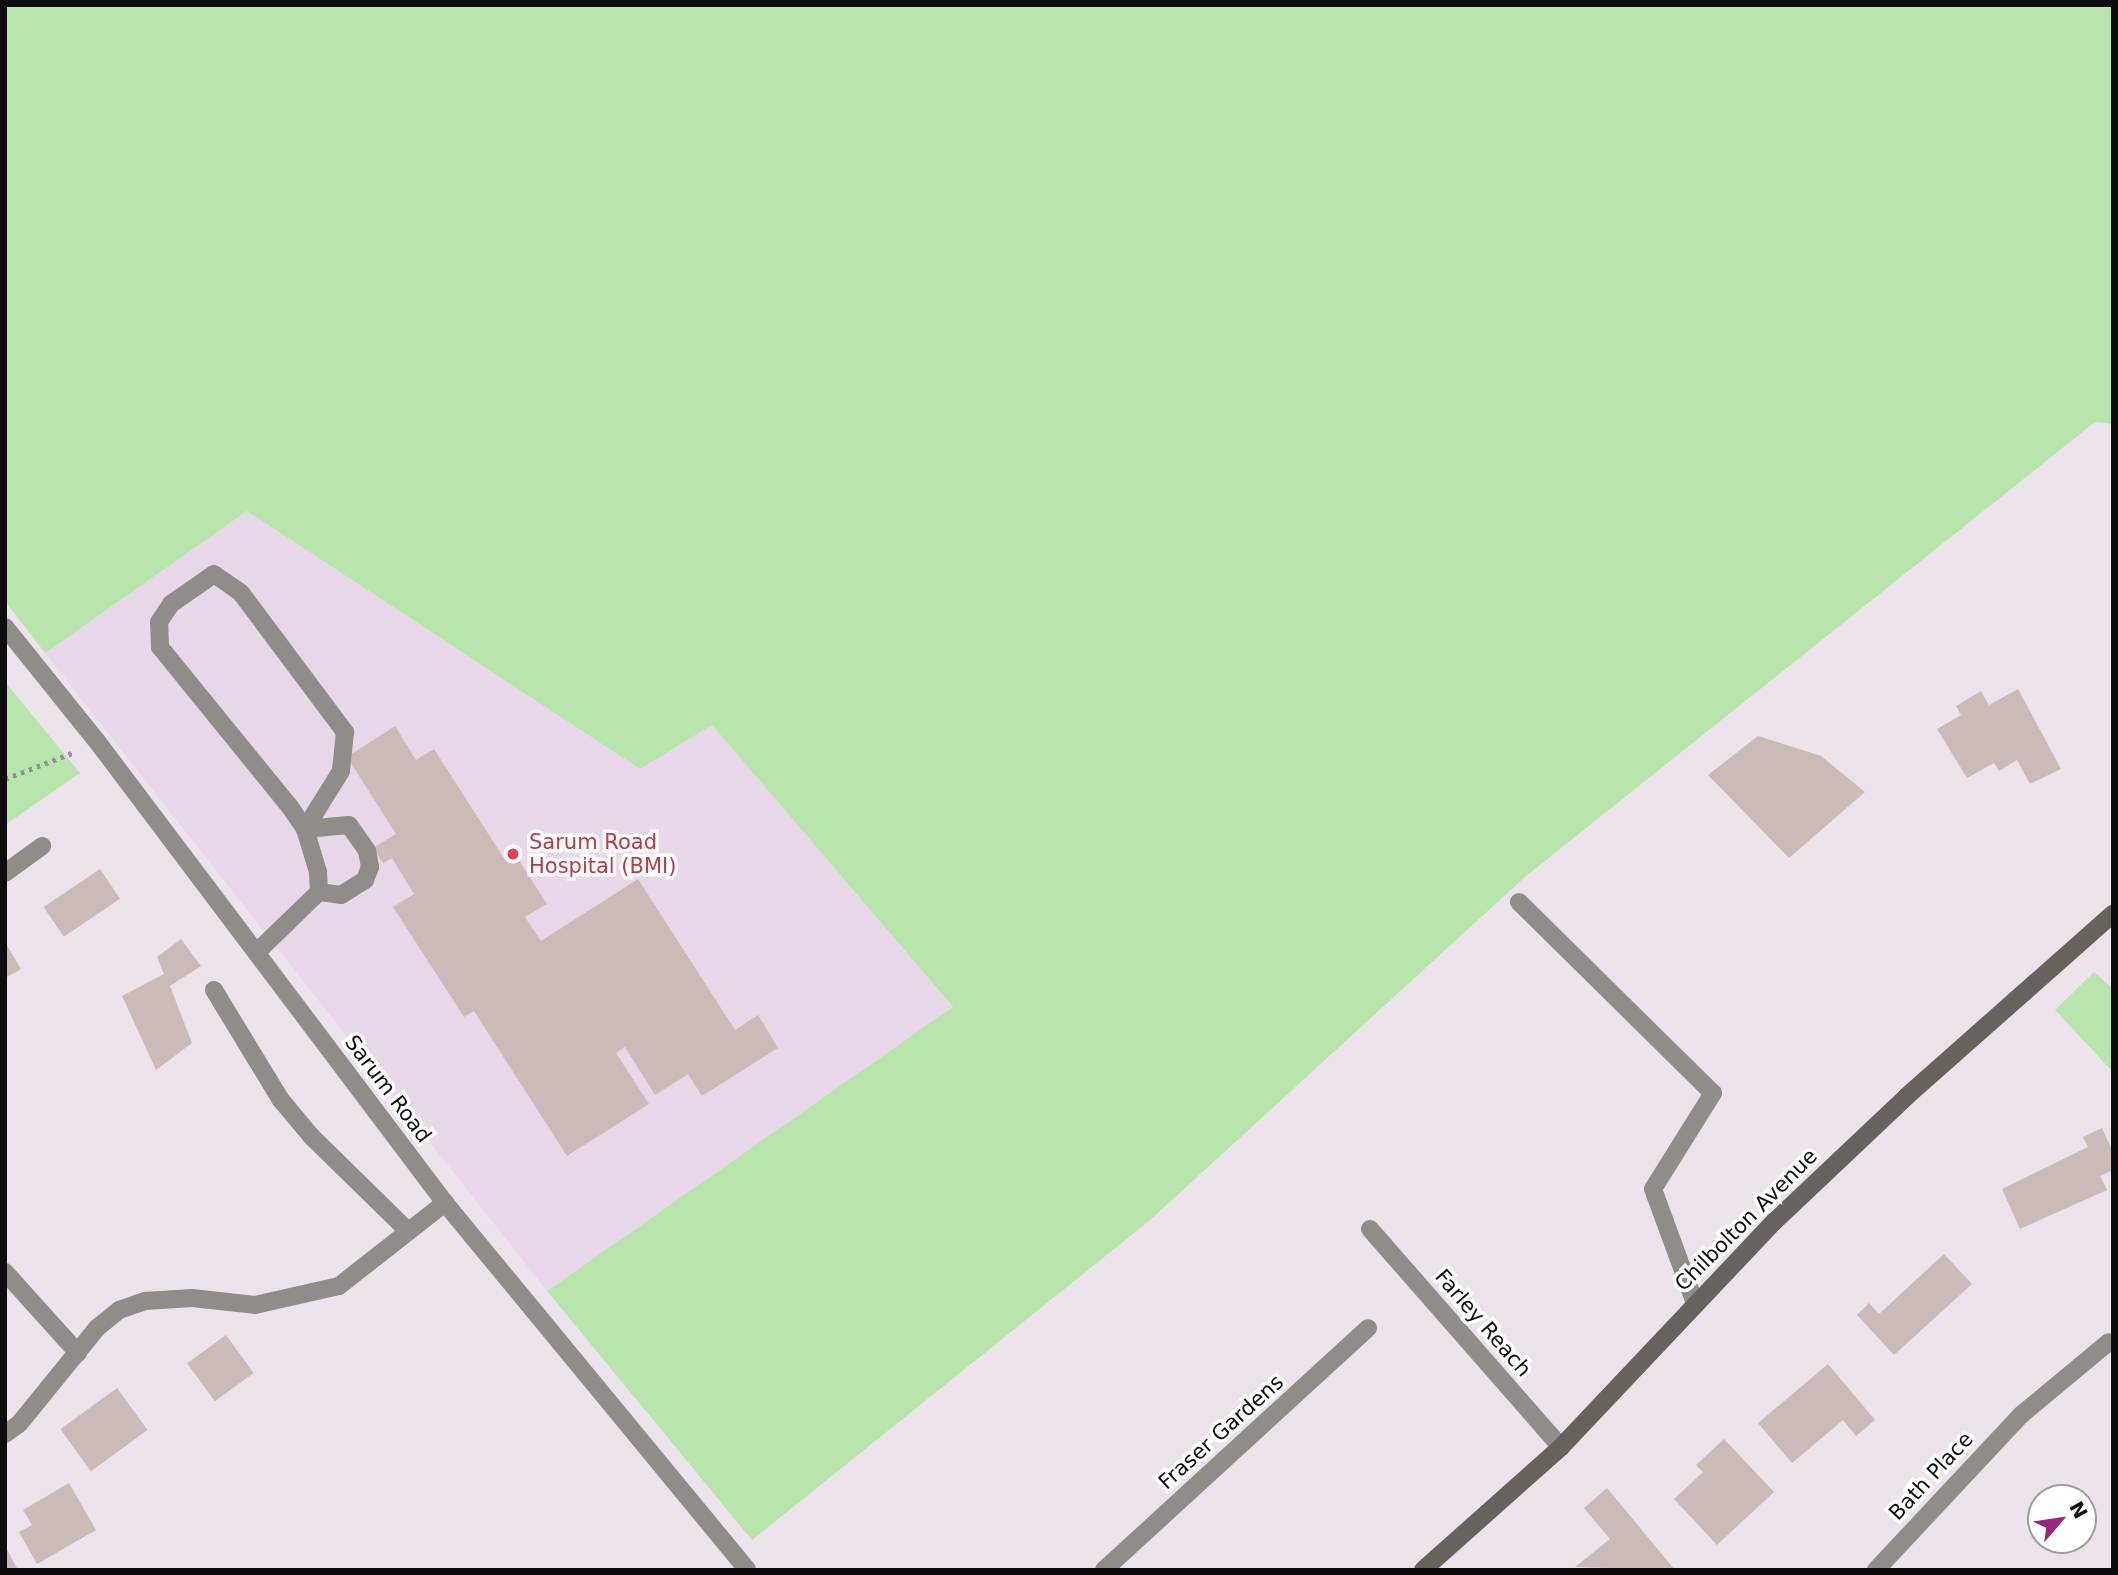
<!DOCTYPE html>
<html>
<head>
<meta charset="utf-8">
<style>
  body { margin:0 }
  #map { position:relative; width:2118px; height:1575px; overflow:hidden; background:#ece2ec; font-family:"DejaVu Sans",sans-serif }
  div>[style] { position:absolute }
  .built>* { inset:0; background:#e8d7e8 }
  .green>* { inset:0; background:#b8e5ab }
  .building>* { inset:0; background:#cabbb7; transform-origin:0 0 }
  .path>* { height:4.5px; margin-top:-2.25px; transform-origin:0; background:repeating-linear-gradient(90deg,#989098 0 3.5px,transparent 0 8.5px) }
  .lane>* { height:18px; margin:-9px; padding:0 9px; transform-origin:9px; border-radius:9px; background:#908c88 }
  .street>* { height:18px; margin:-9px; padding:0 9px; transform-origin:9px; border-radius:9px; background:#908c88 }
  .secondary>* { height:18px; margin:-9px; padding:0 9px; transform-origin:9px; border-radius:9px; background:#68625c }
  .dots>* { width:19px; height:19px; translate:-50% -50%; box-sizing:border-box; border:4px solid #fff; border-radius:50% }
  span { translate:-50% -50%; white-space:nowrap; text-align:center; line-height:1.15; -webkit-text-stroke:7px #fff; paint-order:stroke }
  .health-label { font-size:21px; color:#be3a42 }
  .left { translate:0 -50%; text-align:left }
  .street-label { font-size:21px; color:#0f0c0f }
  .frame { position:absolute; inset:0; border:7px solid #0f0c0f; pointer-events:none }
  .north { position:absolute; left:2027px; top:1484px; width:70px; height:70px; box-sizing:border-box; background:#fff; border:2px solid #9f9e9f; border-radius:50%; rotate:61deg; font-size:19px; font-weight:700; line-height:28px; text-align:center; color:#0f0c0f }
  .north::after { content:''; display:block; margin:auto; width:24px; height:32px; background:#9c247e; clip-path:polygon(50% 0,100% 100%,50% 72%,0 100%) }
</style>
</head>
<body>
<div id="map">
  <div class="built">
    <div style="clip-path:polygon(247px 511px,640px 769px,712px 725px,953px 1008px,547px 1291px,45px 653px)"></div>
  </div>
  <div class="green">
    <div style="clip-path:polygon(5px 5px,2113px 5px,2113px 424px,2095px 422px,1526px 876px,1149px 1221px,752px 1540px,547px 1291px,953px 1007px,712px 725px,640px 769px,247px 511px,45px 653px,5px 601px)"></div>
    <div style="clip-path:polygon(5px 682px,80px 773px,5px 825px)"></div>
    <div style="clip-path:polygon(2094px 972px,2113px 989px,2113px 1072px,2055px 1010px)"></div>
  </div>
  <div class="building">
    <div style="clip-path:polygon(2018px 689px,2061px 769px,2030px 784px,2017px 760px,1999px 771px,1994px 763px,1967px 778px,1937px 729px,1961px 715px,1956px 706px,1981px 691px,1989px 705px)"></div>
    <div style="clip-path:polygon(395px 726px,416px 760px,434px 749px,505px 860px,515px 854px,547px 904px,525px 917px,541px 941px,638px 879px,735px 1030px,758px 1015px,778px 1048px,702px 1096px,688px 1074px,655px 1095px,625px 1047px,616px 1053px,649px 1104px,567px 1156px,474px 1011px,464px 1017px,393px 907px,414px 894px,392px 858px,383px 863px,373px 848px,396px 834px,347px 757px)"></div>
    <div style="clip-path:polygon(1758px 736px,1821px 756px,1865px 792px,1789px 858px,1708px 775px)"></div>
    <div style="left:100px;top:869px;width:36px;height:68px;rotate:56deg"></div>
    <div style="clip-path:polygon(181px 939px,201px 966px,170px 986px,192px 1043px,156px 1070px,122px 996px,164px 974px,157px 957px)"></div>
    <div style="clip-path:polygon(5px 942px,21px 969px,5px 978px)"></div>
    <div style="clip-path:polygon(2102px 1128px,2113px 1152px,2113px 1170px,2100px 1176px,2107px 1190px,2020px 1229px,2002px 1189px,2088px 1147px,2083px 1137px)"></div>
    <div style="clip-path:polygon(1944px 1254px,1972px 1284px,1894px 1355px,1857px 1315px,1869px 1303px,1879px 1314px)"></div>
    <div style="left:226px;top:1335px;width:47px;height:48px;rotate:54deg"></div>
    <div style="clip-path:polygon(1828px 1364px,1875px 1420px,1856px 1436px,1843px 1420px,1792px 1463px,1758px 1423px)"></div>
    <div style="left:117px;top:1388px;width:52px;height:70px;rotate:54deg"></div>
    <div style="clip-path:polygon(1724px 1439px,1774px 1492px,1717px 1545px,1674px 1499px,1703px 1472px,1696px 1465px)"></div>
    <div style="clip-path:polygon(69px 1483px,96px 1530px,37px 1564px,19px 1532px,32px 1525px,23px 1510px)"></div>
    <div style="clip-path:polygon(1607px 1488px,1675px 1570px,1575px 1567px,1610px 1539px,1584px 1508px)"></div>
    <div style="clip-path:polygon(5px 1546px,18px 1570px,5px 1570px)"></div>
  </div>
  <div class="path">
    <div style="left:5px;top:779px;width:72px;rotate:-21.2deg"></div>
  </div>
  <div class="lane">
    <div style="left:305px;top:829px;width:44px;rotate:-5.2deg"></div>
    <div style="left:349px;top:825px;width:32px;rotate:55deg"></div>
    <div style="left:367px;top:851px;width:16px;rotate:79deg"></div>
    <div style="left:370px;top:867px;width:14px;rotate:111deg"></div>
    <div style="left:365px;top:880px;width:28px;rotate:148deg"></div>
    <div style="left:341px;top:895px;width:22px;rotate:-172deg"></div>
    <div style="left:5px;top:873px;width:46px;rotate:-36.1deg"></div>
    <div style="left:1519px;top:902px;width:272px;rotate:44.6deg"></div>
    <div style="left:1713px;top:1093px;width:113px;rotate:122deg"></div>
    <div style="left:1653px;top:1189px;width:121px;rotate:69.8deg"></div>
    <div style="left:257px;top:952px;width:86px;rotate:-44.1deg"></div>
    <div style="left:319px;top:892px;width:20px;rotate:-93deg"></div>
    <div style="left:318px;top:872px;width:45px;rotate:-106.8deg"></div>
    <div style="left:305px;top:829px;width:27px;rotate:-124deg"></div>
    <div style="left:290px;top:807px;width:206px;rotate:-129.1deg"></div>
    <div style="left:160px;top:647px;width:25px;rotate:-92deg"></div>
    <div style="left:159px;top:622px;width:22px;rotate:-56deg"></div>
    <div style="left:171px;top:604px;width:52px;rotate:-34.9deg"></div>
    <div style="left:214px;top:574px;width:33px;rotate:35deg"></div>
    <div style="left:241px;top:593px;width:174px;rotate:53.2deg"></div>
    <div style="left:345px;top:732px;width:39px;rotate:96deg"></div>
    <div style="left:341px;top:771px;width:68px;rotate:121.8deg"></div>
    <div style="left:214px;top:990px;width:129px;rotate:58.7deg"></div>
    <div style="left:281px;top:1100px;width:47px;rotate:50.2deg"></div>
    <div style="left:311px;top:1136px;width:136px;rotate:44.4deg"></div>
    <div style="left:2021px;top:1415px;width:114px;rotate:-39.7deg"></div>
  </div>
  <div class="street">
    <div style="left:5px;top:627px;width:145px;rotate:51.2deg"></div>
    <div style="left:96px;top:740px;width:580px;rotate:52.99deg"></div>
    <div style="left:445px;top:1203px;width:475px;rotate:50.5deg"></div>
    <div style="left:1370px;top:1229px;width:290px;rotate:48.8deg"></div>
    <div style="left:5px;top:1272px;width:109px;rotate:48deg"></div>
    <div style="left:5px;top:1434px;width:17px;rotate:-36deg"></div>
    <div style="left:19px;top:1424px;width:124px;rotate:-50.9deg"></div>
    <div style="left:97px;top:1328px;width:28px;rotate:-39deg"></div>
    <div style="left:119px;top:1310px;width:28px;rotate:-19deg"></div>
    <div style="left:145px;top:1301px;width:47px;rotate:-3.7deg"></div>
    <div style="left:192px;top:1298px;width:63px;rotate:6.3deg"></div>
    <div style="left:255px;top:1305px;width:86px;rotate:-12.7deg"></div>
    <div style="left:339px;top:1286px;width:135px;rotate:-38.1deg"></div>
    <div style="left:1104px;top:1570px;width:358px;rotate:-42.5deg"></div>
    <div style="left:1876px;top:1570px;width:212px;rotate:-46.9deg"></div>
  </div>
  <div class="secondary">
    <div style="left:1423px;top:1570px;width:185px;rotate:-41.7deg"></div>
    <div style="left:1561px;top:1447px;width:311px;rotate:-46.6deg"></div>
    <div style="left:1775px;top:1221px;width:182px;rotate:-43.4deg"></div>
    <div style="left:1907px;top:1096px;width:275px;rotate:-41.5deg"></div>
  </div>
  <div class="dots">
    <div style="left:513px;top:854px;background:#e0444e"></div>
  </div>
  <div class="health-label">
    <span class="left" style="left:529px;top:854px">Sarum Road<br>Hospital (BMI)</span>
  </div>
  <div class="street-label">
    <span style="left:388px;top:1089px;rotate:53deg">Sarum Road</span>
    <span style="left:1746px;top:1220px;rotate:-45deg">Chilbolton Avenue</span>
    <span style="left:1483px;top:1323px;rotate:49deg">Farley Reach</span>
    <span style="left:1221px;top:1432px;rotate:-42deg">Fraser Gardens</span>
    <span style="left:1931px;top:1476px;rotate:-47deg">Bath Place</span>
  </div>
  <div class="frame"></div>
  <div class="north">N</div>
</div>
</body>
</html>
